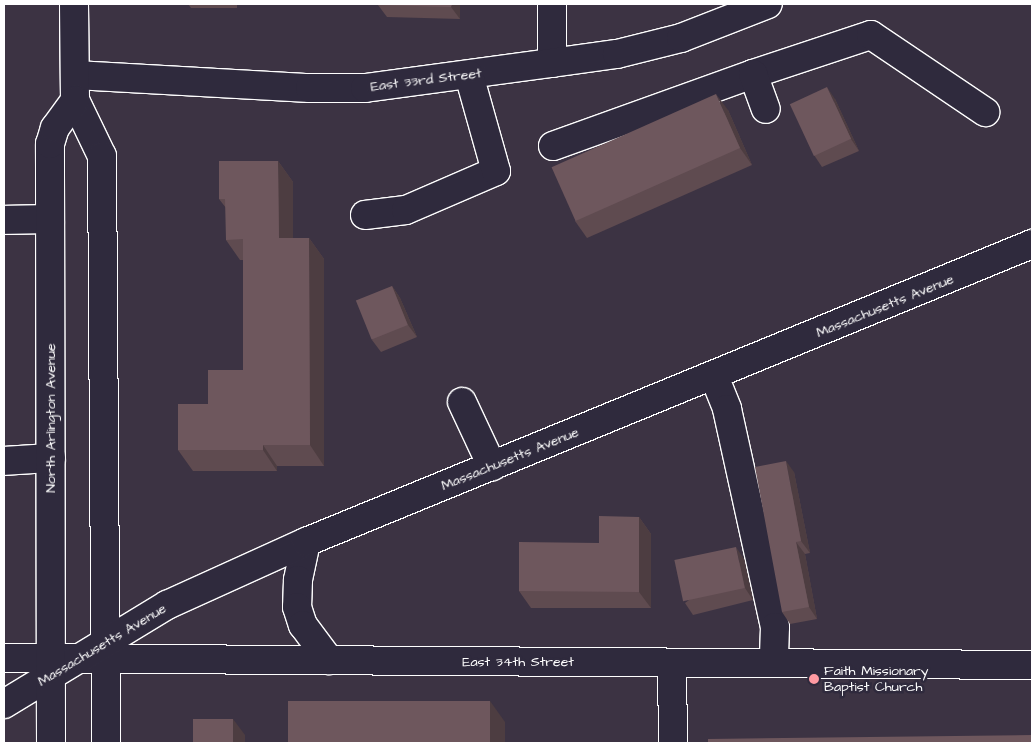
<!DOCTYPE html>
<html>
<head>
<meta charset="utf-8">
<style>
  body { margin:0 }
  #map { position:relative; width:1036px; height:747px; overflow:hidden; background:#3c3343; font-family:"Architects Daughter",sans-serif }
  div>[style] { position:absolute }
  .roads { filter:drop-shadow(1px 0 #fff) drop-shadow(-1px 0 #fff) drop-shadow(0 1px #fff) drop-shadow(0 -1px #fff) }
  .minor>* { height:28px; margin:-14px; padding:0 14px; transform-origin:14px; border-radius:14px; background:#2f2a3d }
  .major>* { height:28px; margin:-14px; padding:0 14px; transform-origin:14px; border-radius:14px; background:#2f2a3d }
  .wall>* { inset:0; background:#5f4b50 }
  .shaded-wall>* { inset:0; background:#4d3d41 }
  .building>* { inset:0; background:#6e575d; transform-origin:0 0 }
  .dots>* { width:14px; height:14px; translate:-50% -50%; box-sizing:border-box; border:2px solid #2f2a3d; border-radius:50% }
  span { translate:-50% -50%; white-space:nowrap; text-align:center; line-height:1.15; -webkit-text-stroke:5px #2f2a3d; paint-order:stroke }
  .street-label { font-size:14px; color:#fff }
  .poi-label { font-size:14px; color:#fff }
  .left { translate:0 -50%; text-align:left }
  .frame { position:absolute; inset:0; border:5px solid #fff; pointer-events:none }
</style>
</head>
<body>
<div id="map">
  <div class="roads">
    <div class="minor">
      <div style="left:552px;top:4px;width:59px;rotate:90deg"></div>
      <div style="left:753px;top:74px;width:124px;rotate:-18.3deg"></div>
      <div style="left:871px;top:35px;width:138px;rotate:34deg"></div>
      <div style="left:75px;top:75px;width:235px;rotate:3.2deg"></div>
      <div style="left:310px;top:88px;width:55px"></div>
      <div style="left:365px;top:88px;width:254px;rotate:-7.7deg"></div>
      <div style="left:617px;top:54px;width:66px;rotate:-14deg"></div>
      <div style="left:681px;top:38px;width:93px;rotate:-21.3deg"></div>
      <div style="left:553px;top:146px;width:213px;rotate:-19.8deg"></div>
      <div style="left:753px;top:74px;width:37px;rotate:70deg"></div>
      <div style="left:365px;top:215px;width:41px;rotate:-7deg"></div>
      <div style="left:406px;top:210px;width:98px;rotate:-23.4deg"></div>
      <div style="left:496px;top:171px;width:100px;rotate:-105.7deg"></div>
      <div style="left:4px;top:220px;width:46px;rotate:-1.2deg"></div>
      <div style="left:714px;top:376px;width:35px;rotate:68deg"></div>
      <div style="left:727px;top:409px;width:223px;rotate:77.6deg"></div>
      <div style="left:775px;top:627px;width:36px;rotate:92deg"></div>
      <div style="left:462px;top:402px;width:71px;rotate:64.9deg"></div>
      <div style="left:4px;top:461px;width:47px;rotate:-3.7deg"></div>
      <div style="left:672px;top:663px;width:80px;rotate:89.3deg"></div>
    </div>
    <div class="major">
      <div style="left:74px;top:4px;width:96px;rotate:89.4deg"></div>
      <div style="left:75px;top:100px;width:62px;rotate:64.3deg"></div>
      <div style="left:102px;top:156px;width:587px;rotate:89.61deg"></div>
      <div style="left:306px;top:542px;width:39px;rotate:102deg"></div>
      <div style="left:298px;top:580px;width:27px;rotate:92deg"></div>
      <div style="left:297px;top:607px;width:19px;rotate:72deg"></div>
      <div style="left:303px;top:625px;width:44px;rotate:53.4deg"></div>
      <div style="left:4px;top:658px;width:1028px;rotate:0.39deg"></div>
      <div style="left:4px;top:704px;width:191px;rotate:-31.3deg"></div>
      <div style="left:167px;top:605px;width:153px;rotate:-24.4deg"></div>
      <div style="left:306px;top:542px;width:785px;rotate:-22.32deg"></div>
      <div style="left:51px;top:743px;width:599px;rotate:-90.1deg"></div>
      <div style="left:50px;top:144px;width:17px;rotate:-73deg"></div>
      <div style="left:55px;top:128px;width:34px;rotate:-54deg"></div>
    </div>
  </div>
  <div class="wall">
    <div style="clip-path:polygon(188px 4px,324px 4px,237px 4px,237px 8px,191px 8px)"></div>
    <div style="clip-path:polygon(378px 4px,460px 4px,460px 19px,387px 17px,378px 5px)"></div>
    <div style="clip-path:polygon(835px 99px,859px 151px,822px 167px,814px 155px)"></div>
    <div style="clip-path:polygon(728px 110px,752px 165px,587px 238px,575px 221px)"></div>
    <div style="clip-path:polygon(278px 161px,293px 182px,293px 238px,309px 238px,324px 259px,324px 466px,277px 466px,277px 471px,193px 471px,178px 450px,208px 404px,243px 370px,243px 260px,240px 260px,226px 240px,226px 208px,219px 199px)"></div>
    <div style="clip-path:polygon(392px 286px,400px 298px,417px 337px,381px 352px,372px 340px)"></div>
    <div style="clip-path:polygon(794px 472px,810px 553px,805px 554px,817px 619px,790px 624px,782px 612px)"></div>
    <div style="clip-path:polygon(639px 517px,651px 534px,651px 608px,531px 608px,519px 591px,599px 543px)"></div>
    <div style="clip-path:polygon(744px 559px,753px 600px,693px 615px,685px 603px)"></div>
  </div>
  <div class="shaded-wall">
    <div style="clip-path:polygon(452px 4px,460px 4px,460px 19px,451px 7px)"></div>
    <div style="clip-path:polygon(827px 87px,835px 99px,859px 151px,851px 139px)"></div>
    <div style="clip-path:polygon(716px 94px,728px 110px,752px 165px,740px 148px)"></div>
    <div style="clip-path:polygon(278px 161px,293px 182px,293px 259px,279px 238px)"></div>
    <div style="clip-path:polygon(309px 238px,324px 259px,324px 466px,310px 445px)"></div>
    <div style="clip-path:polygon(392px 286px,400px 298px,417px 337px,408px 325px)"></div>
    <div style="clip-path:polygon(263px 445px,277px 466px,277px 471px,263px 450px)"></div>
    <div style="clip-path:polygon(786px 461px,794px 472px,810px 553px,801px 541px)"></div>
    <div style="clip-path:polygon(639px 517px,651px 534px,651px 608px,639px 592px)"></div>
    <div style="clip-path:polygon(796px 542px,805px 554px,817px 619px,809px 607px)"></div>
    <div style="clip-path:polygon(736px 547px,744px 559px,753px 600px,745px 588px)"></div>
    <div style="clip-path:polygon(490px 701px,505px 722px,505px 743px,490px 743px)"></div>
    <div style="clip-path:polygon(233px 719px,245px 735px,245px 743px,233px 743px)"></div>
  </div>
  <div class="building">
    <div style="clip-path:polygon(378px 4px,452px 4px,451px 7px,378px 5px)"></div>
    <div style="left:827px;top:87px;width:57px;height:41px;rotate:65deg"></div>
    <div style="left:716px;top:94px;width:59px;height:180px;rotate:66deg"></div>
    <div style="clip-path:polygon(219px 161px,278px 161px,279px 238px,309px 238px,310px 445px,263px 445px,263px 450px,178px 450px,178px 404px,208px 404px,208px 370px,243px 370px,243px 239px,226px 240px,225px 199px,219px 199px)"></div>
    <div style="left:392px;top:286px;width:42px;height:39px;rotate:68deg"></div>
    <div style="clip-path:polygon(786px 461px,801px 541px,796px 542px,809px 607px,782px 612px,755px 467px)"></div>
    <div style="clip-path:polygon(599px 516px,639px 517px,639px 592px,519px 591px,519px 542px,599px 543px)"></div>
    <div style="left:736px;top:547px;width:42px;height:63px;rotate:78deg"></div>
    <div style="left:490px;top:701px;width:42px;height:202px;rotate:90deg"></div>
    <div style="left:193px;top:719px;width:40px;height:24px"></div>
    <div style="clip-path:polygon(1032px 735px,1032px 743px,708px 743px,708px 739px)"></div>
  </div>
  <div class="dots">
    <div style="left:814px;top:679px;background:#ff9aa2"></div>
  </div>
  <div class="street-label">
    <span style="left:426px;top:80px;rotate:-7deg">East 33rd Street</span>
    <span style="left:885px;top:306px;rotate:-22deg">Massachusetts Avenue</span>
    <span style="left:51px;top:418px;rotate:-90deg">North Arlington Avenue</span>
    <span style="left:510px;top:459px;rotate:-22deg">Massachusetts Avenue</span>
    <span style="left:102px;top:645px;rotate:-31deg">Massachusetts Avenue</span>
    <span style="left:518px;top:662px">East 34th Street</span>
  </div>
  <div class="poi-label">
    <span class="left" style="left:824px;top:679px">Faith Missionary<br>Baptist Church</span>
  </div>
  <div class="frame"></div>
</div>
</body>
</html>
